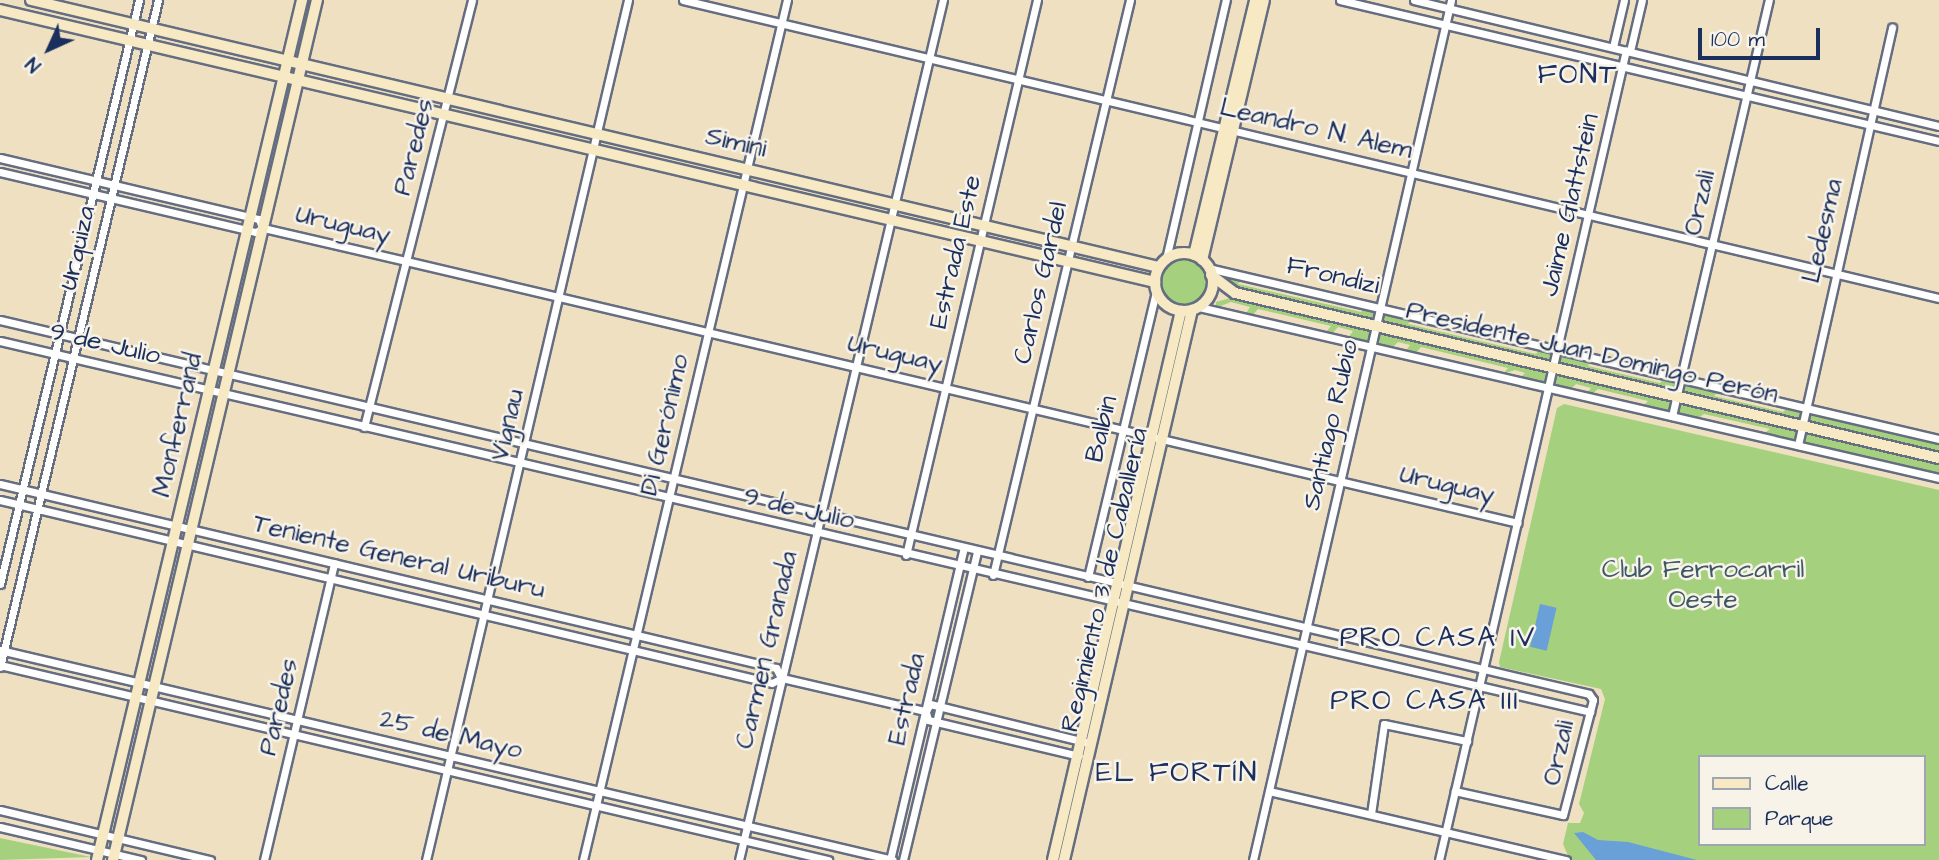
<!DOCTYPE html>
<html>
<head>
<meta charset="utf-8">
<style>
  body { margin:0 }
  #map { position:relative; width:1939px; height:860px; overflow:hidden; background:#efe0c1; font-family:"Architects Daughter",sans-serif }
  div>[style] { position:absolute }
  .green>* { inset:0; background:#a5d17e }
  .round { border-radius:50% }
  .water>* { inset:0; background:#69a0d7; transform-origin:0 0 }
  .roads { filter:drop-shadow(2px 0 #656d81) drop-shadow(-2px 0 #656d81) drop-shadow(0 2px #656d81) drop-shadow(0 -2px #656d81) }
  .street>* { height:7px; margin:-3.5px; padding:0 3.5px; transform-origin:3.5px; border-radius:3.5px; background:#fff }
  .secondary>* { height:10px; margin:-5px; padding:0 5px; transform-origin:5px; border-radius:5px; background:#f6e9c3 }
  .secondary>.ring { margin:-5px; padding:0; box-sizing:content-box; background:none; border:10px solid #f6e9c3; border-radius:50% }
  span { translate:-50% -50%; white-space:nowrap; text-align:center; line-height:1.15; -webkit-text-stroke:5px #f7f3e8; paint-order:stroke }
  .street-label { font-size:26px; color:#1b2f5e }
  .park-label { font-size:26px; color:#3e5866 }
  .neighbourhood-label { font-size:28px; color:#1b2f5e; letter-spacing:2px }
  .legend { position:absolute; left:1698px; top:755px; width:228px; height:91px; box-sizing:border-box; background:#f7f3e8; border:2px solid #9fa5b1; margin:0; padding:9px 12px; list-style:none; font-size:21px; color:#1b2f5e }
  .legend li { display:flex; align-items:center; gap:14px; height:35px }
  .legend b { width:35px; border:2px solid #9fa5b1 }
  .north { position:absolute; left:14px; top:14px; width:70px; height:70px; -webkit-text-stroke:5px #f7f3e8; paint-order:stroke; rotate:225deg; font-size:19px; font-weight:700; line-height:28px; text-align:center; color:#1b2f5e }
  .north::after { content:''; display:block; margin:auto; width:24px; height:32px; background:#1b2f5e; clip-path:polygon(50% 0,100% 100%,50% 72%,0 100%) }
  .scale { position:absolute; left:1698px; top:28px; width:122px; height:32px; box-sizing:border-box; border:4px solid #1b2f5e; border-top:0; padding-left:9px; font-size:21px; line-height:24px; white-space:nowrap; color:#1b2f5e; -webkit-text-stroke:5px #f7f3e8; paint-order:stroke }
</style>
</head>
<body>
<div id="map">
  <div class="green">
    <div class="round" style="left:1159px;top:257px;width:50px;height:50px"></div>
    <div style="clip-path:polygon(1227px 275px,1243px 278px,1238px 284px,1361px 312px,1366px 307px,1413px 318px,1408px 324px,1536px 354px,1541px 348px,1592px 360px,1588px 366px,1660px 383px,1666px 377px,1720px 390px,1714px 396px,1783px 412px,1789px 406px,1939px 441px,1939px 454px,1236px 290px,1222px 278px)"></div>
    <div style="clip-path:polygon(1234px 297px,1939px 462px,1939px 475px,1763px 434px,1770px 429px,1704px 414px,1697px 419px,1643px 406px,1648px 401px,1598px 389px,1592px 394px,1587px 393px,1591px 388px,1576px 384px,1570px 390px,1520px 378px,1525px 373px,1515px 370px,1503px 374px,1508px 368px,1421px 347px,1415px 354px,1405px 352px,1410px 345px,1398px 342px,1392px 348px,1348px 338px,1353px 331px,1338px 327px,1332px 334px,1325px 333px,1331px 326px,1258px 309px,1252px 316px,1245px 315px,1250px 307px,1231px 302px,1216px 308px,1216px 302px)"></div>
    <div style="clip-path:polygon(evenodd,1564px 404px,1939px 490px,1939px 860px,1570px 860px,1563px 844px,1568px 823px,1580px 823px,1584px 813px,1579px 804px,1605px 699px,1601px 689px,1500px 667px,1499px 662px,1557px 408px,1564px 404px,1699px 757px,1923px 757px,1923px 844px,1699px 844px,1699px 757px)"></div>
    <div style="clip-path:polygon(0 838px,91px 857px,0 860px)"></div>
  </div>
  <div class="water">
    <div style="left:1540px;top:604px;width:17px;height:44px;rotate:13deg"></div>
    <div style="clip-path:polygon(1583px 832px,1598px 840px,1628px 842px,1697px 860px,1596px 860px,1574px 833px)"></div>
  </div>
  <div class="roads">
    <div class="street">
      <div style="left:683px;top:0;width:1291px;rotate:13.35deg"></div>
      <div style="left:1340px;top:0;width:615px;rotate:13.25deg"></div>
      <div style="left:1414px;top:0;width:540px;rotate:13.5deg"></div>
      <div style="left:1613px;top:47px;width:48px;rotate:-76.8deg"></div>
      <div style="left:1630px;top:51px;width:52px;rotate:-76.8deg"></div>
      <div style="left:0;top:158px;width:266px;rotate:13.3deg"></div>
      <div style="left:259px;top:219px;width:9px;rotate:72deg"></div>
      <div style="left:0;top:172px;width:263px;rotate:13.2deg"></div>
      <div style="left:256px;top:232px;width:8px;rotate:-30deg"></div>
      <div style="left:263px;top:228px;width:147px;rotate:13deg"></div>
      <div style="left:406px;top:261px;width:1142px;rotate:13.26deg"></div>
      <div style="left:1166px;top:259px;width:266px;rotate:-77deg"></div>
      <div style="left:1208px;top:268px;width:751px;rotate:13.17deg"></div>
      <div style="left:1199px;top:307px;width:760px;rotate:13.01deg"></div>
      <div style="left:0;top:320px;width:1632px;rotate:13.24deg"></div>
      <div style="left:1589px;top:694px;width:7px;rotate:56deg"></div>
      <div style="left:1593px;top:700px;width:119px;rotate:104.6deg"></div>
      <div style="left:1563px;top:815px;width:111px;rotate:-167.5deg"></div>
      <div style="left:0;top:341px;width:1633px;rotate:13.13deg"></div>
      <div style="left:1672px;top:416px;width:427px;rotate:-76.9deg"></div>
      <div style="left:364px;top:427px;width:440px;rotate:-75.8deg"></div>
      <div style="left:1798px;top:445px;width:428px;rotate:-77.3deg"></div>
      <div style="left:0;top:484px;width:798px;rotate:13.34deg"></div>
      <div style="left:776px;top:668px;width:11px;rotate:63deg"></div>
      <div style="left:0;top:500px;width:793px;rotate:13.34deg"></div>
      <div style="left:772px;top:683px;width:11px;rotate:-27deg"></div>
      <div style="left:782px;top:678px;width:147px;rotate:13deg"></div>
      <div style="left:906px;top:555px;width:570px;rotate:-76.72deg"></div>
      <div style="left:993px;top:575px;width:591px;rotate:-76.6deg"></div>
      <div style="left:1088px;top:577px;width:294px;rotate:-76.6deg"></div>
      <div style="left:0;top:584px;width:600px;rotate:-76.61deg"></div>
      <div style="left:0;top:650px;width:917px;rotate:13.23deg"></div>
      <div style="left:0;top:665px;width:851px;rotate:13.25deg"></div>
      <div style="left:0;top:667px;width:685px;rotate:-76.67deg"></div>
      <div style="left:926px;top:711px;width:8px;rotate:-60deg"></div>
      <div style="left:930px;top:704px;width:160px;rotate:13.8deg"></div>
      <div style="left:926px;top:712px;width:8px;rotate:76deg"></div>
      <div style="left:928px;top:720px;width:155px;rotate:13.4deg"></div>
      <div style="left:1269px;top:791px;width:305px;rotate:13.1deg"></div>
      <div style="left:0;top:810px;width:216px;rotate:13.4deg"></div>
      <div style="left:1371px;top:814px;width:91px;rotate:-81.8deg"></div>
      <div style="left:1384px;top:724px;width:85px;rotate:11.6deg"></div>
      <div style="left:0;top:827px;width:145px;rotate:13.2deg"></div>
      <div style="left:264px;top:860px;width:305px;rotate:-76.7deg"></div>
      <div style="left:426px;top:860px;width:883px;rotate:-76.78deg"></div>
      <div style="left:583px;top:860px;width:884px;rotate:-76.66deg"></div>
      <div style="left:739px;top:860px;width:884px;rotate:-76.66deg"></div>
      <div style="left:890px;top:860px;width:321px;rotate:-76.7deg"></div>
      <div style="left:903px;top:860px;width:318px;rotate:-76.5deg"></div>
      <div style="left:1253px;top:860px;width:882px;rotate:-77.03deg"></div>
      <div style="left:1439px;top:860px;width:831px;rotate:-77deg"></div>
    </div>
    <div class="secondary">
      <div style="left:31px;top:0;width:1159px;rotate:13.32deg"></div>
      <div style="left:0;top:10px;width:1187px;rotate:13.25deg"></div>
      <div class="ring" style="left:1155px;top:253px;width:48px;height:48px"></div>
      <div style="left:1194px;top:255px;width:262px;rotate:-76.5deg"></div>
      <div style="left:1202px;top:260px;width:267px;rotate:-76.6deg"></div>
      <div style="left:1211px;top:275px;width:30px;rotate:37deg"></div>
      <div style="left:1235px;top:293px;width:723px;rotate:13.19deg"></div>
      <div style="left:97px;top:860px;width:884px;rotate:-76.59deg"></div>
      <div style="left:113px;top:860px;width:884px;rotate:-76.66deg"></div>
      <div style="left:1053px;top:860px;width:564px;rotate:-76.88deg"></div>
      <div style="left:1064px;top:860px;width:565px;rotate:-76.9deg"></div>
    </div>
  </div>
  <div class="street-label">
    <span style="left:1316px;top:129px;rotate:13deg">Leandro N. Alem</span>
    <span style="left:736px;top:143px;rotate:13deg">Simini</span>
    <span style="left:414px;top:147px;rotate:-76deg">Paredes</span>
    <span style="left:1700px;top:203px;rotate:-77deg">Orzali</span>
    <span style="left:1570px;top:205px;rotate:-77deg">Jaime Glattstein</span>
    <span style="left:343px;top:225px;rotate:13deg">Uruguay</span>
    <span style="left:1823px;top:231px;rotate:-77deg">Ledesma</span>
    <span style="left:78px;top:248px;rotate:-77deg">Urquiza</span>
    <span style="left:956px;top:252px;rotate:-77deg">Estrada Este</span>
    <span style="left:1333px;top:276px;rotate:13deg">Frondizi</span>
    <span style="left:1041px;top:283px;rotate:-77deg">Carlos Gardel</span>
    <span style="left:105px;top:344px;rotate:13deg">9 de Julio</span>
    <span style="left:1592px;top:353px;rotate:13deg">Presidente Juan Domingo Perón</span>
    <span style="left:895px;top:354px;rotate:13deg">Uruguay</span>
    <span style="left:178px;top:425px;rotate:-77deg">Monferrand</span>
    <span style="left:508px;top:425px;rotate:-77deg">Vignau</span>
    <span style="left:665px;top:425px;rotate:-77deg">Di Gerónimo</span>
    <span style="left:1331px;top:425px;rotate:-77deg">Santiago Rubio</span>
    <span style="left:1102px;top:429px;rotate:-77deg">Balbin</span>
    <span style="left:1447px;top:485px;rotate:13deg">Uruguay</span>
    <span style="left:799px;top:509px;rotate:13deg">9 de Julio</span>
    <span style="left:399px;top:557px;rotate:13deg">Teniente General Uriburu</span>
    <span style="left:1105px;top:580px;rotate:-77deg">Regimiento 3 de Caballería</span>
    <span style="left:767px;top:650px;rotate:-77deg">Carmen Granada</span>
    <span style="left:907px;top:699px;rotate:-77deg">Estrada</span>
    <span style="left:279px;top:707px;rotate:-77deg">Paredes</span>
    <span style="left:451px;top:735px;rotate:13deg">25 de Mayo</span>
    <span style="left:1559px;top:753px;rotate:-77deg">Orzali</span>
  </div>
  <div class="park-label">
    <span style="left:1703px;top:585px">Club Ferrocarril<br>Oeste</span>
  </div>
  <div class="neighbourhood-label">
    <span style="left:1578px;top:75px">FONT</span>
    <span style="left:1438px;top:638px">PRO CASA IV</span>
    <span style="left:1425px;top:701px">PRO CASA III</span>
    <span style="left:1177px;top:773px">EL FORTÍN</span>
  </div>
  <ul class="legend">
  <li><b style="height:9px;background:#f6e9c3"></b>Calle</li>
  <li><b style="height:19px;background:#a5d17e"></b>Parque</li>
  </ul>
  <div class="north">N</div>
  <div class="scale">100 m</div>
</div>
</body>
</html>
